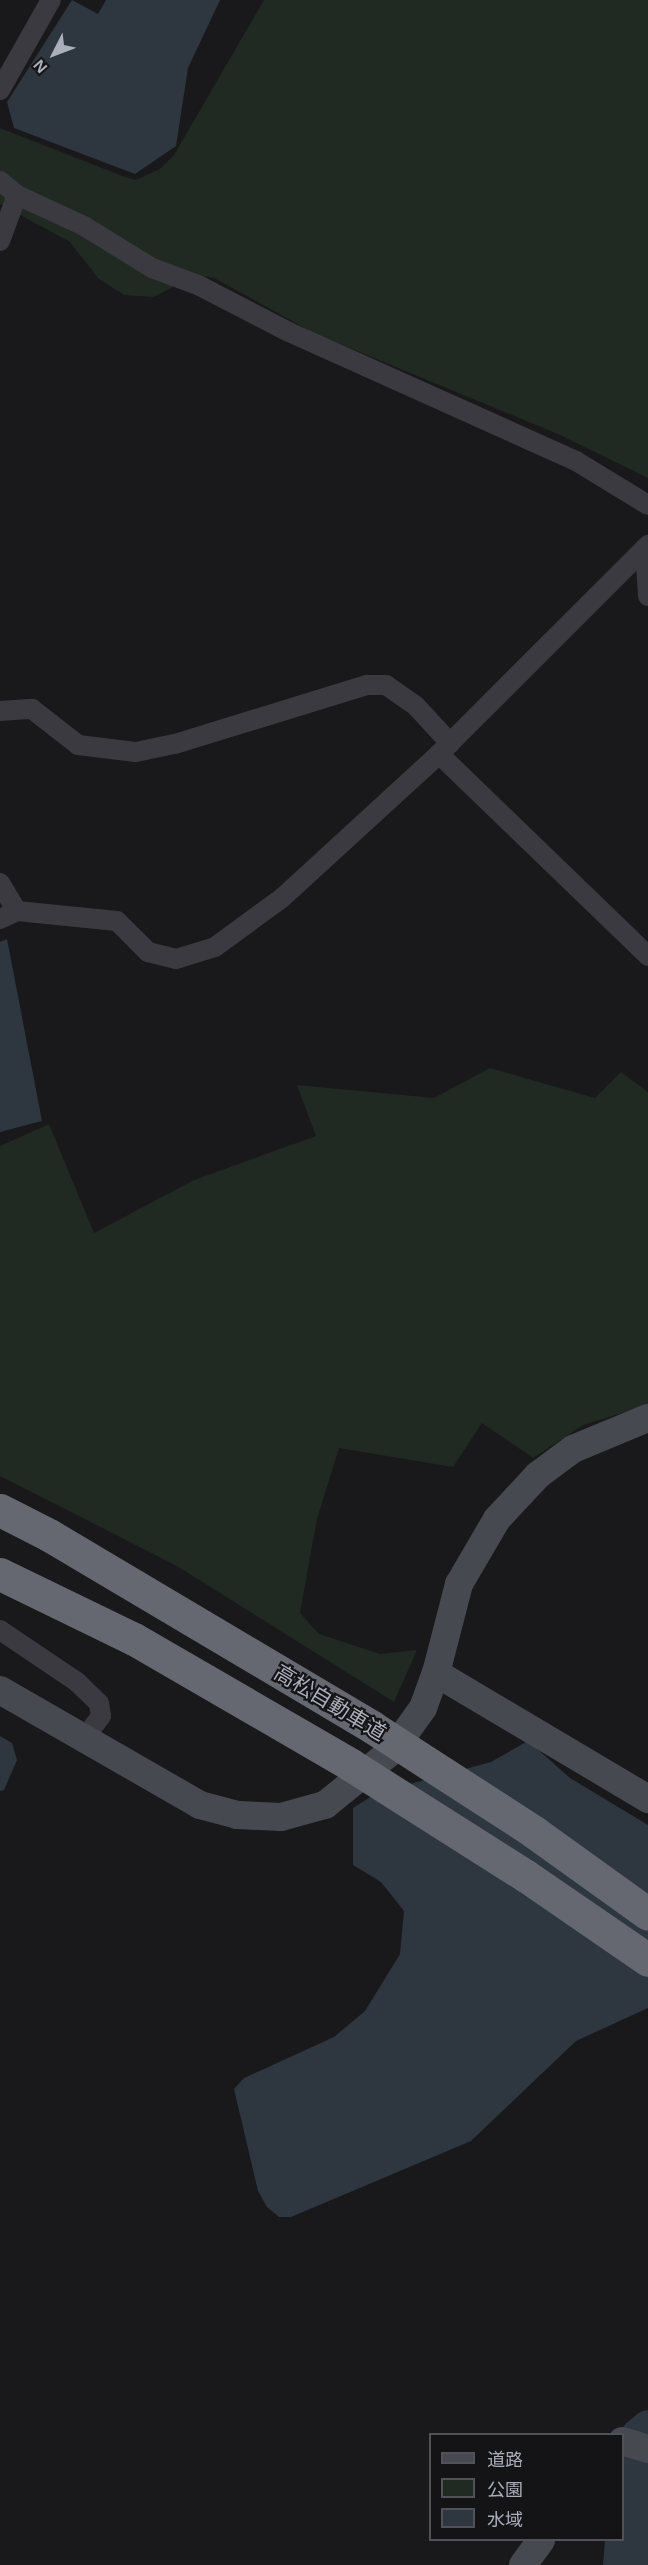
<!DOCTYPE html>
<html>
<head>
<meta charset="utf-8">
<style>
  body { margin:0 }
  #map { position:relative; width:648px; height:2565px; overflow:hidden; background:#19191b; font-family:Arial,"Noto Sans JP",sans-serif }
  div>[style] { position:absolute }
  .green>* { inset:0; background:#202922 }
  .water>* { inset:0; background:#2e3640 }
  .river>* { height:34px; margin:-17px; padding:0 17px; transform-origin:17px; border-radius:17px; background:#2e3640 }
  .street>* { height:20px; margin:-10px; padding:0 10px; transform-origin:10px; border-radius:10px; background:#3a3a40 }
  .secondary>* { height:28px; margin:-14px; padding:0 14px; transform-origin:14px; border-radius:14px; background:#474950 }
  .highway>* { height:33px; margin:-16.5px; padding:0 16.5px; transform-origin:16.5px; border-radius:16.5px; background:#656871 }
  .highway-bridge>* { height:33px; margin:-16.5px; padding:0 16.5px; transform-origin:16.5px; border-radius:16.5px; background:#656871 }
  span { translate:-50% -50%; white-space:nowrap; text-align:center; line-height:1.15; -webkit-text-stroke:4.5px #141416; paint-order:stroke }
  .street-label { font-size:21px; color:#abaebb }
  .legend { position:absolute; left:429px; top:2433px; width:195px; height:108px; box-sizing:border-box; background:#141416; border:2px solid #505258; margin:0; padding:8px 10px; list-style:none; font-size:18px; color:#abaebb }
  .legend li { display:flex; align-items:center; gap:12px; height:30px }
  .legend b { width:30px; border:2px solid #505258 }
  .north { position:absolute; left:24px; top:24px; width:60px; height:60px; -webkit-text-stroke:4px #141416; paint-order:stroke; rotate:228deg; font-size:16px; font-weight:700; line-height:24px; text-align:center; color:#abaebb }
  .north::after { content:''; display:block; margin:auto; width:21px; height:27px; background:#abaebb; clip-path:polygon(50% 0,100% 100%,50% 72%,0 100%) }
</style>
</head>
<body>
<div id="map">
  <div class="green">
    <div style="clip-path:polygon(264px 0,648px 0,648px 478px,558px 434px,316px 334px,214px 278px,197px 275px,153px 297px,124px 295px,98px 278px,70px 242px,0 204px,0 128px,125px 177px,136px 180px,160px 169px,174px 155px)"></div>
    <div style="clip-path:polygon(490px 1068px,595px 1098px,621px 1072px,648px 1092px,648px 1405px,583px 1425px,533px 1458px,482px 1423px,453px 1467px,339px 1448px,317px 1519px,300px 1613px,319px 1634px,380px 1654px,417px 1650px,394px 1702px,177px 1566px,0 1476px,0 1146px,49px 1124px,94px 1233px,194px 1180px,316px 1136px,297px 1085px,434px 1098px)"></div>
  </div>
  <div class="water">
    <div style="clip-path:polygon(72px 0,98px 14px,106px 0,220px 0,188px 68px,176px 146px,135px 174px,14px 128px,7px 102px)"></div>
    <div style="clip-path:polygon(7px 939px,42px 1121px,0 1132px,0 942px)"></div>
    <div style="clip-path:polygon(0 1736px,12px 1743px,17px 1760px,4px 1790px,0 1791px)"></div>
    <div style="clip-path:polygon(528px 1741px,570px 1778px,648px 1825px,648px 2008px,576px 2041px,471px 2141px,291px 2217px,279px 2217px,267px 2207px,258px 2191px,234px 2089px,244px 2078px,334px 2037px,365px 2011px,400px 1954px,404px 1911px,381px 1882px,353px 1865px,353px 1808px,377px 1793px,491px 1762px)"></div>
    <div style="clip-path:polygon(623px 2447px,648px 2455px,648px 2565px,603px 2565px,605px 2540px,622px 2540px)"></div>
  </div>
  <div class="river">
    <div style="left:632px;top:2471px;width:36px;rotate:-80deg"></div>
    <div style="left:638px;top:2436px;width:13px;rotate:-42deg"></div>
  </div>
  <div class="street">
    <div style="left:0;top:90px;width:103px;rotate:-60.5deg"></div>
    <div style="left:0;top:181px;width:22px;rotate:39deg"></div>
    <div style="left:17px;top:195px;width:74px;rotate:24.8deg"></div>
    <div style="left:84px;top:226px;width:80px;rotate:31.7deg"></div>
    <div style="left:152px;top:268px;width:49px;rotate:20.3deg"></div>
    <div style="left:198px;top:285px;width:102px;rotate:27.3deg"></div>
    <div style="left:289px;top:332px;width:315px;rotate:24.2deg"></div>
    <div style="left:576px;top:461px;width:84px;rotate:31.4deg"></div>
    <div style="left:0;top:241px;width:49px;rotate:-69.7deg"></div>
    <div style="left:645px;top:548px;width:48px;rotate:86.4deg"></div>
    <div style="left:0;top:711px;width:32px;rotate:-4deg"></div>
    <div style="left:32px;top:709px;width:58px;rotate:38deg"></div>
    <div style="left:78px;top:745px;width:58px;rotate:6.9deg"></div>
    <div style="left:136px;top:752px;width:40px;rotate:-12deg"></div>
    <div style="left:175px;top:744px;width:201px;rotate:-17.1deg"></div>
    <div style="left:367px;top:685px;width:19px"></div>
    <div style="left:386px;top:685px;width:35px;rotate:35deg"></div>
    <div style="left:415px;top:705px;width:52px;rotate:47.4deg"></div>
    <div style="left:439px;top:754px;width:291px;rotate:44deg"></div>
    <div style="left:0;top:883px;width:33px;rotate:59deg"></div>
    <div style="left:0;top:919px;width:19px;rotate:-25deg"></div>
    <div style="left:17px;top:911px;width:100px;rotate:5.7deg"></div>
    <div style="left:117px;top:921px;width:44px;rotate:45deg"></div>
    <div style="left:148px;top:952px;width:29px;rotate:14deg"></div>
    <div style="left:176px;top:959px;width:41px;rotate:-17.1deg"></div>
    <div style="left:215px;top:947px;width:83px;rotate:-36.2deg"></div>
    <div style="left:282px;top:898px;width:213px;rotate:-42.5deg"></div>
    <div style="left:439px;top:754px;width:296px;rotate:-45deg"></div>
    <div style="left:0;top:1630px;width:93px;rotate:34deg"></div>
    <div style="left:77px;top:1682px;width:30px;rotate:44deg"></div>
    <div style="left:99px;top:1703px;width:13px;rotate:81deg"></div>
    <div style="left:101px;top:1716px;width:26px;rotate:127deg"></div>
  </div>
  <div class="secondary">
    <div style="left:436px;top:1673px;width:247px;rotate:30.7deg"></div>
    <div style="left:0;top:1690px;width:231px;rotate:29.9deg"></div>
    <div style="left:200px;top:1805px;width:38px;rotate:15deg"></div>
    <div style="left:237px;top:1815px;width:44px;rotate:2.6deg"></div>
    <div style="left:281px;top:1817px;width:46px;rotate:-15.3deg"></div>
    <div style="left:325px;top:1805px;width:87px;rotate:-39deg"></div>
    <div style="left:393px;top:1750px;width:52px;rotate:-54.5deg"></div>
    <div style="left:423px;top:1708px;width:37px;rotate:-70deg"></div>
    <div style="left:436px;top:1673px;width:92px;rotate:-75.5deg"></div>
    <div style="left:459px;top:1584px;width:75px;rotate:-59.7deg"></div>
    <div style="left:497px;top:1519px;width:60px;rotate:-47deg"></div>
    <div style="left:538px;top:1475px;width:44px;rotate:-36.6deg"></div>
    <div style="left:573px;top:1449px;width:81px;rotate:-22.5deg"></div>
    <div style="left:622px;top:2441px;width:27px;rotate:17deg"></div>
    <div style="left:523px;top:2565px;width:31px;rotate:-54deg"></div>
  </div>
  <div class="highway">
    <div style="left:0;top:1510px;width:55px;rotate:27deg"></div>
    <div style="left:49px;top:1535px;width:376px;rotate:30.7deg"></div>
    <div style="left:0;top:1574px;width:149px;rotate:25.9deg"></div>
    <div style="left:134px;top:1639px;width:251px;rotate:30.1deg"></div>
  </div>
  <div class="highway-bridge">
    <div style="left:372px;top:1727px;width:193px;rotate:32.9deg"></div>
    <div style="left:534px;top:1832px;width:140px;rotate:35.7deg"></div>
    <div style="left:351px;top:1765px;width:207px;rotate:32.4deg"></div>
    <div style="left:526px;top:1876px;width:148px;rotate:34.5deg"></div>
  </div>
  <div class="street-label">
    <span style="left:330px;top:1703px;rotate:31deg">高松自動車道</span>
  </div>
  <ul class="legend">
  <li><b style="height:8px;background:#474950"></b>道路</li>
  <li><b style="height:16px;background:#202922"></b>公園</li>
  <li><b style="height:16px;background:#2e3640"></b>水域</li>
  </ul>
  <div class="north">N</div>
</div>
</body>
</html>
